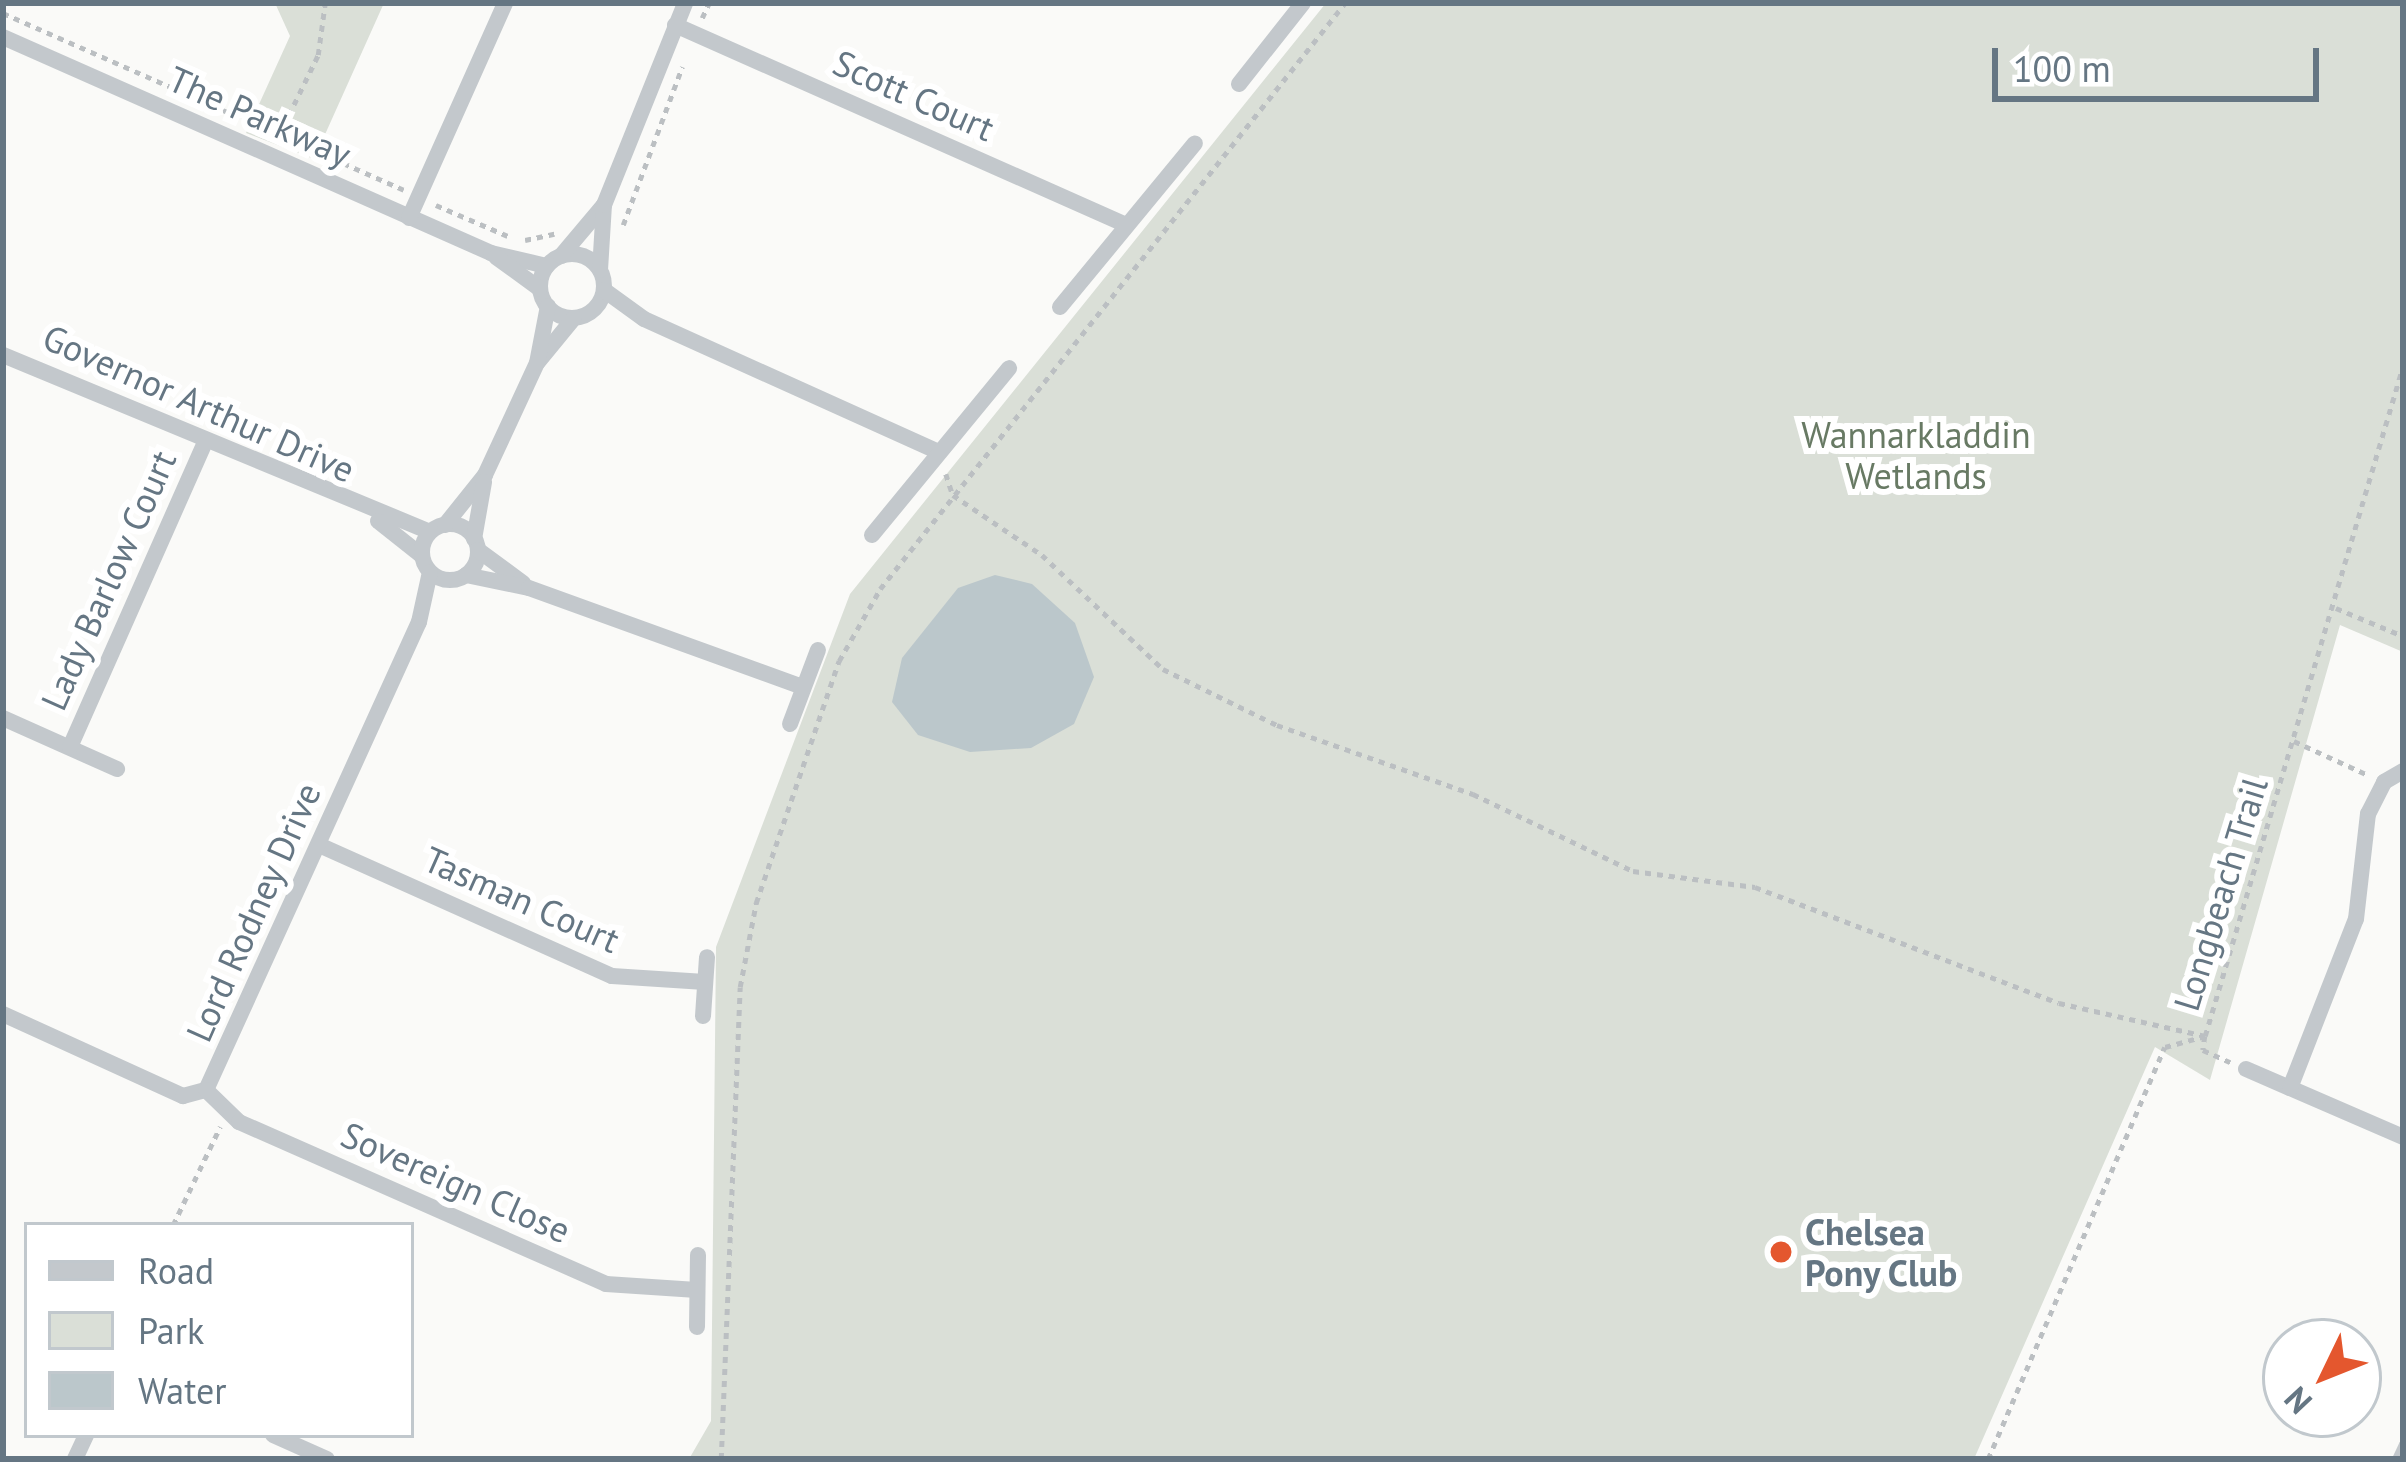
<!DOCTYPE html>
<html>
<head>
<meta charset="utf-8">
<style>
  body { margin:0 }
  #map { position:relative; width:2406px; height:1462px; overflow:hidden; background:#fafaf8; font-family:"PT Sans",sans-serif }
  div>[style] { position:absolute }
  .green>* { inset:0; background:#dadfd7 }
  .water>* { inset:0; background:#bbc7cb }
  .path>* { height:4.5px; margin-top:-2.25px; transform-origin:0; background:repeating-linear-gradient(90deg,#bbbfc2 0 6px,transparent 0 12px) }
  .service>* { height:9px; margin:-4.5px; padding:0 4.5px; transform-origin:4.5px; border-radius:4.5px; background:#c3c8cc }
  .minor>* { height:16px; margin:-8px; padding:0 8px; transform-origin:8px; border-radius:8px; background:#c3c8cc }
  .minor>.ring { margin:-8px; padding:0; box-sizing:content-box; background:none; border:16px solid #c3c8cc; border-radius:50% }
  .dots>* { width:33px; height:33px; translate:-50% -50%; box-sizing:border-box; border:6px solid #fff; border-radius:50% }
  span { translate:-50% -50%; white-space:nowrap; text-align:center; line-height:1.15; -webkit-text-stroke:12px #fff; paint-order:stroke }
  .street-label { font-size:36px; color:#657683 }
  .park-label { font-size:36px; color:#687a64 }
  .poi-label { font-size:36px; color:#657683; font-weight:700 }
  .left { translate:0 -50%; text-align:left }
  .frame { position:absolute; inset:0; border:6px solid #657683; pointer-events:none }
  .legend { position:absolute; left:24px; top:1222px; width:390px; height:216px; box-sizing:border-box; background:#fff; border:3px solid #c1c8cd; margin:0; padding:15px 21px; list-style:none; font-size:36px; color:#657683 }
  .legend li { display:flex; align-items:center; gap:24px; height:60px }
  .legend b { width:60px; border:3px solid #c1c8cd }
  .north { position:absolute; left:2262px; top:1318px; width:120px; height:120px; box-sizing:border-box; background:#fff; border:3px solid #c1c8cd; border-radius:50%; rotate:227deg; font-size:33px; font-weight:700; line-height:48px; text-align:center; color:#657683 }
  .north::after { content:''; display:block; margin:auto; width:42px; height:54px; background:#e4572e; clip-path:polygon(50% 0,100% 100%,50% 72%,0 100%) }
  .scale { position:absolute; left:1992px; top:48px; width:327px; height:54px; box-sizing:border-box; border:6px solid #657683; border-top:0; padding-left:15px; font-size:36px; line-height:42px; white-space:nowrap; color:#657683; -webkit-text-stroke:9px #fff; paint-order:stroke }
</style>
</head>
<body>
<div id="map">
  <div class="green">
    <div style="clip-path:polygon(275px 3px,384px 3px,314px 159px,246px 133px,290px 36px)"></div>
    <div style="clip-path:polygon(1326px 3px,2403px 3px,2403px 652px,2340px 625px,2210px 1080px,2155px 1047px,1974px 1459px,689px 1459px,711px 1421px,716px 947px,850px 594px)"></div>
  </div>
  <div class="water">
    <div style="clip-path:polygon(995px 575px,1032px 584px,1075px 623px,1094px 677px,1074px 724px,1031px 748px,970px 752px,918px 735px,892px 702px,902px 658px,958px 588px)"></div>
  </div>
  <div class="path">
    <div style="left:3px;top:13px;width:438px;rotate:23.8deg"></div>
    <div style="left:702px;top:18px;width:17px;rotate:-65deg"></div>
    <div style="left:278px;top:137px;width:91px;rotate:-64deg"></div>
    <div style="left:318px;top:55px;width:52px;rotate:-82.3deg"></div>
    <div style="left:436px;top:205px;width:78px;rotate:23.3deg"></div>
    <div style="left:623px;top:225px;width:169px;rotate:-69.5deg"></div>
    <div style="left:525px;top:240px;width:30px;rotate:-12deg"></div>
    <div style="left:946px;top:474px;width:22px;rotate:72deg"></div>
    <div style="left:953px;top:495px;width:107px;rotate:34deg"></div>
    <div style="left:1042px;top:555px;width:166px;rotate:43.3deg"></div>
    <div style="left:1163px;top:669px;width:127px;rotate:26.2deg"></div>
    <div style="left:1277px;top:725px;width:208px;rotate:19.4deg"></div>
    <div style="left:1473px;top:794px;width:178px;rotate:25.7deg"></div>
    <div style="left:1633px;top:871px;width:123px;rotate:7.5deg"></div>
    <div style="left:1755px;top:887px;width:325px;rotate:20.9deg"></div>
    <div style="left:2059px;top:1003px;width:150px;rotate:12.7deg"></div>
    <div style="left:2205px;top:1036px;width:14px;rotate:98deg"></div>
    <div style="left:2203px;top:1050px;width:30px;rotate:24deg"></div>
    <div style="left:2336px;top:608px;width:73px;rotate:22.7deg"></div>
    <div style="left:2294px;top:741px;width:81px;rotate:24.7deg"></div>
    <div style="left:173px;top:1225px;width:109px;rotate:-64.4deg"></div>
    <div style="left:721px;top:1459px;width:472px;rotate:-87.7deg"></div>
    <div style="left:740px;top:987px;width:86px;rotate:-79.2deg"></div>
    <div style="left:756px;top:903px;width:256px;rotate:-71.1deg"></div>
    <div style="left:839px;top:661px;width:83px;rotate:-60.3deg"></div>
    <div style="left:880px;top:589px;width:748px;rotate:-51.57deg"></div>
    <div style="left:1988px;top:1459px;width:448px;rotate:-66.8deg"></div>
    <div style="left:2165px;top:1047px;width:41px;rotate:-15.4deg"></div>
    <div style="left:2205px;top:1036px;width:699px;rotate:-73.54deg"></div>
  </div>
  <div class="service">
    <div style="left:2396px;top:1459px;width:17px;rotate:-65deg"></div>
  </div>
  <div class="minor">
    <div style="left:675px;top:25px;width:493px;rotate:23.9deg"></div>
    <div style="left:3px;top:37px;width:534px;rotate:23.88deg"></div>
    <div style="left:491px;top:253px;width:57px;rotate:13.1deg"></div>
    <div style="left:1239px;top:84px;width:103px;rotate:-51.7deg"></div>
    <div style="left:409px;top:218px;width:235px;rotate:-65.9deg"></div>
    <div class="ring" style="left:540px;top:254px;width:48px;height:48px"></div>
    <div style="left:561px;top:256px;width:67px;rotate:-49.9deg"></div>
    <div style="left:496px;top:257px;width:54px;rotate:36deg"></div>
    <div style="left:600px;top:270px;width:65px;rotate:-86.5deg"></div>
    <div style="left:604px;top:205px;width:218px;rotate:-68.1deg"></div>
    <div style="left:604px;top:290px;width:49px;rotate:35.9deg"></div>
    <div style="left:644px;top:319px;width:324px;rotate:24.3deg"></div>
    <div style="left:1060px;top:307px;width:212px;rotate:-50.5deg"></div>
    <div style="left:3px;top:355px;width:462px;rotate:22.5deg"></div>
    <div style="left:538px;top:362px;width:57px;rotate:-50.7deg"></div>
    <div style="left:378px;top:521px;width:56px;rotate:38.5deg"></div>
    <div class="ring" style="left:422px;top:524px;width:40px;height:40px"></div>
    <div style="left:445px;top:525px;width:64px;rotate:-51.3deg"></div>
    <div style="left:485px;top:475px;width:123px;rotate:-65.1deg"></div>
    <div style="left:537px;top:363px;width:58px;rotate:-79.1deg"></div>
    <div style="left:872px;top:535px;width:216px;rotate:-50.6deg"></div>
    <div style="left:474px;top:539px;width:58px;rotate:-80deg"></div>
    <div style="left:478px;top:550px;width:56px;rotate:36.3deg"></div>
    <div style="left:466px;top:575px;width:64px;rotate:11.7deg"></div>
    <div style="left:529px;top:588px;width:291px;rotate:19.9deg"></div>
    <div style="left:3px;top:718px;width:125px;rotate:24.1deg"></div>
    <div style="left:790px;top:724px;width:79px;rotate:-69.3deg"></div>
    <div style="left:70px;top:747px;width:336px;rotate:-66.1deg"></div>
    <div style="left:319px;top:845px;width:321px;rotate:24.1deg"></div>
    <div style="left:612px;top:976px;width:93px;rotate:3.7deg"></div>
    <div style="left:3px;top:1014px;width:198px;rotate:24.5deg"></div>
    <div style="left:183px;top:1096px;width:24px;rotate:-15deg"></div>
    <div style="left:206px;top:1090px;width:514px;rotate:-65.53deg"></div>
    <div style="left:419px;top:622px;width:51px;rotate:-77.6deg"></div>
    <div style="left:703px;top:1016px;width:59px;rotate:-86.1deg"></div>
    <div style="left:2246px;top:1069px;width:171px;rotate:23.4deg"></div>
    <div style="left:2290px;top:1088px;width:181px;rotate:-68.7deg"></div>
    <div style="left:2356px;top:919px;width:106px;rotate:-83.5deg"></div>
    <div style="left:2368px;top:814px;width:36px;rotate:-63deg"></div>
    <div style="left:2384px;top:782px;width:22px;rotate:-30deg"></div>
    <div style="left:206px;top:1090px;width:46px;rotate:44.1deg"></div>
    <div style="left:239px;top:1122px;width:401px;rotate:23.8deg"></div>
    <div style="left:606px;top:1284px;width:91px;rotate:3.8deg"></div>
    <div style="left:697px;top:1327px;width:72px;rotate:-89.2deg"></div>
    <div style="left:273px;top:1435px;width:59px;rotate:24deg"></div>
    <div style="left:75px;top:1459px;width:26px;rotate:-65deg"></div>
  </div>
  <div class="dots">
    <div style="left:1781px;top:1252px;background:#e4572e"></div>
  </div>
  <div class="street-label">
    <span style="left:914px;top:95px;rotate:24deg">Scott Court</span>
    <span style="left:260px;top:116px;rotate:24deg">The Parkway</span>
    <span style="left:199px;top:403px;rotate:24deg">Governor Arthur Drive</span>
    <span style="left:108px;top:580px;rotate:-66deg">Lady Barlow Court</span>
    <span style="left:2220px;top:894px;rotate:-73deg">Longbeach Trail</span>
    <span style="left:522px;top:899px;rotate:24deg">Tasman Court</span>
    <span style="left:253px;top:912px;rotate:-66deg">Lord Rodney Drive</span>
    <span style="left:456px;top:1182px;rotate:24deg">Sovereign Close</span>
  </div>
  <div class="park-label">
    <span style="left:1916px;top:455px">Wannarkladdin<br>Wetlands</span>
  </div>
  <div class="poi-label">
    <span class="left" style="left:1805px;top:1252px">Chelsea<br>Pony Club</span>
  </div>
  <div class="frame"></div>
  <ul class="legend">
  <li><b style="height:15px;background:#c3c8cc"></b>Road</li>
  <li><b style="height:33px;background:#dadfd7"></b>Park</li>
  <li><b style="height:33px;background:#bbc7cb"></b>Water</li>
  </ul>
  <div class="north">N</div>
  <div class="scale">100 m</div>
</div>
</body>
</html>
